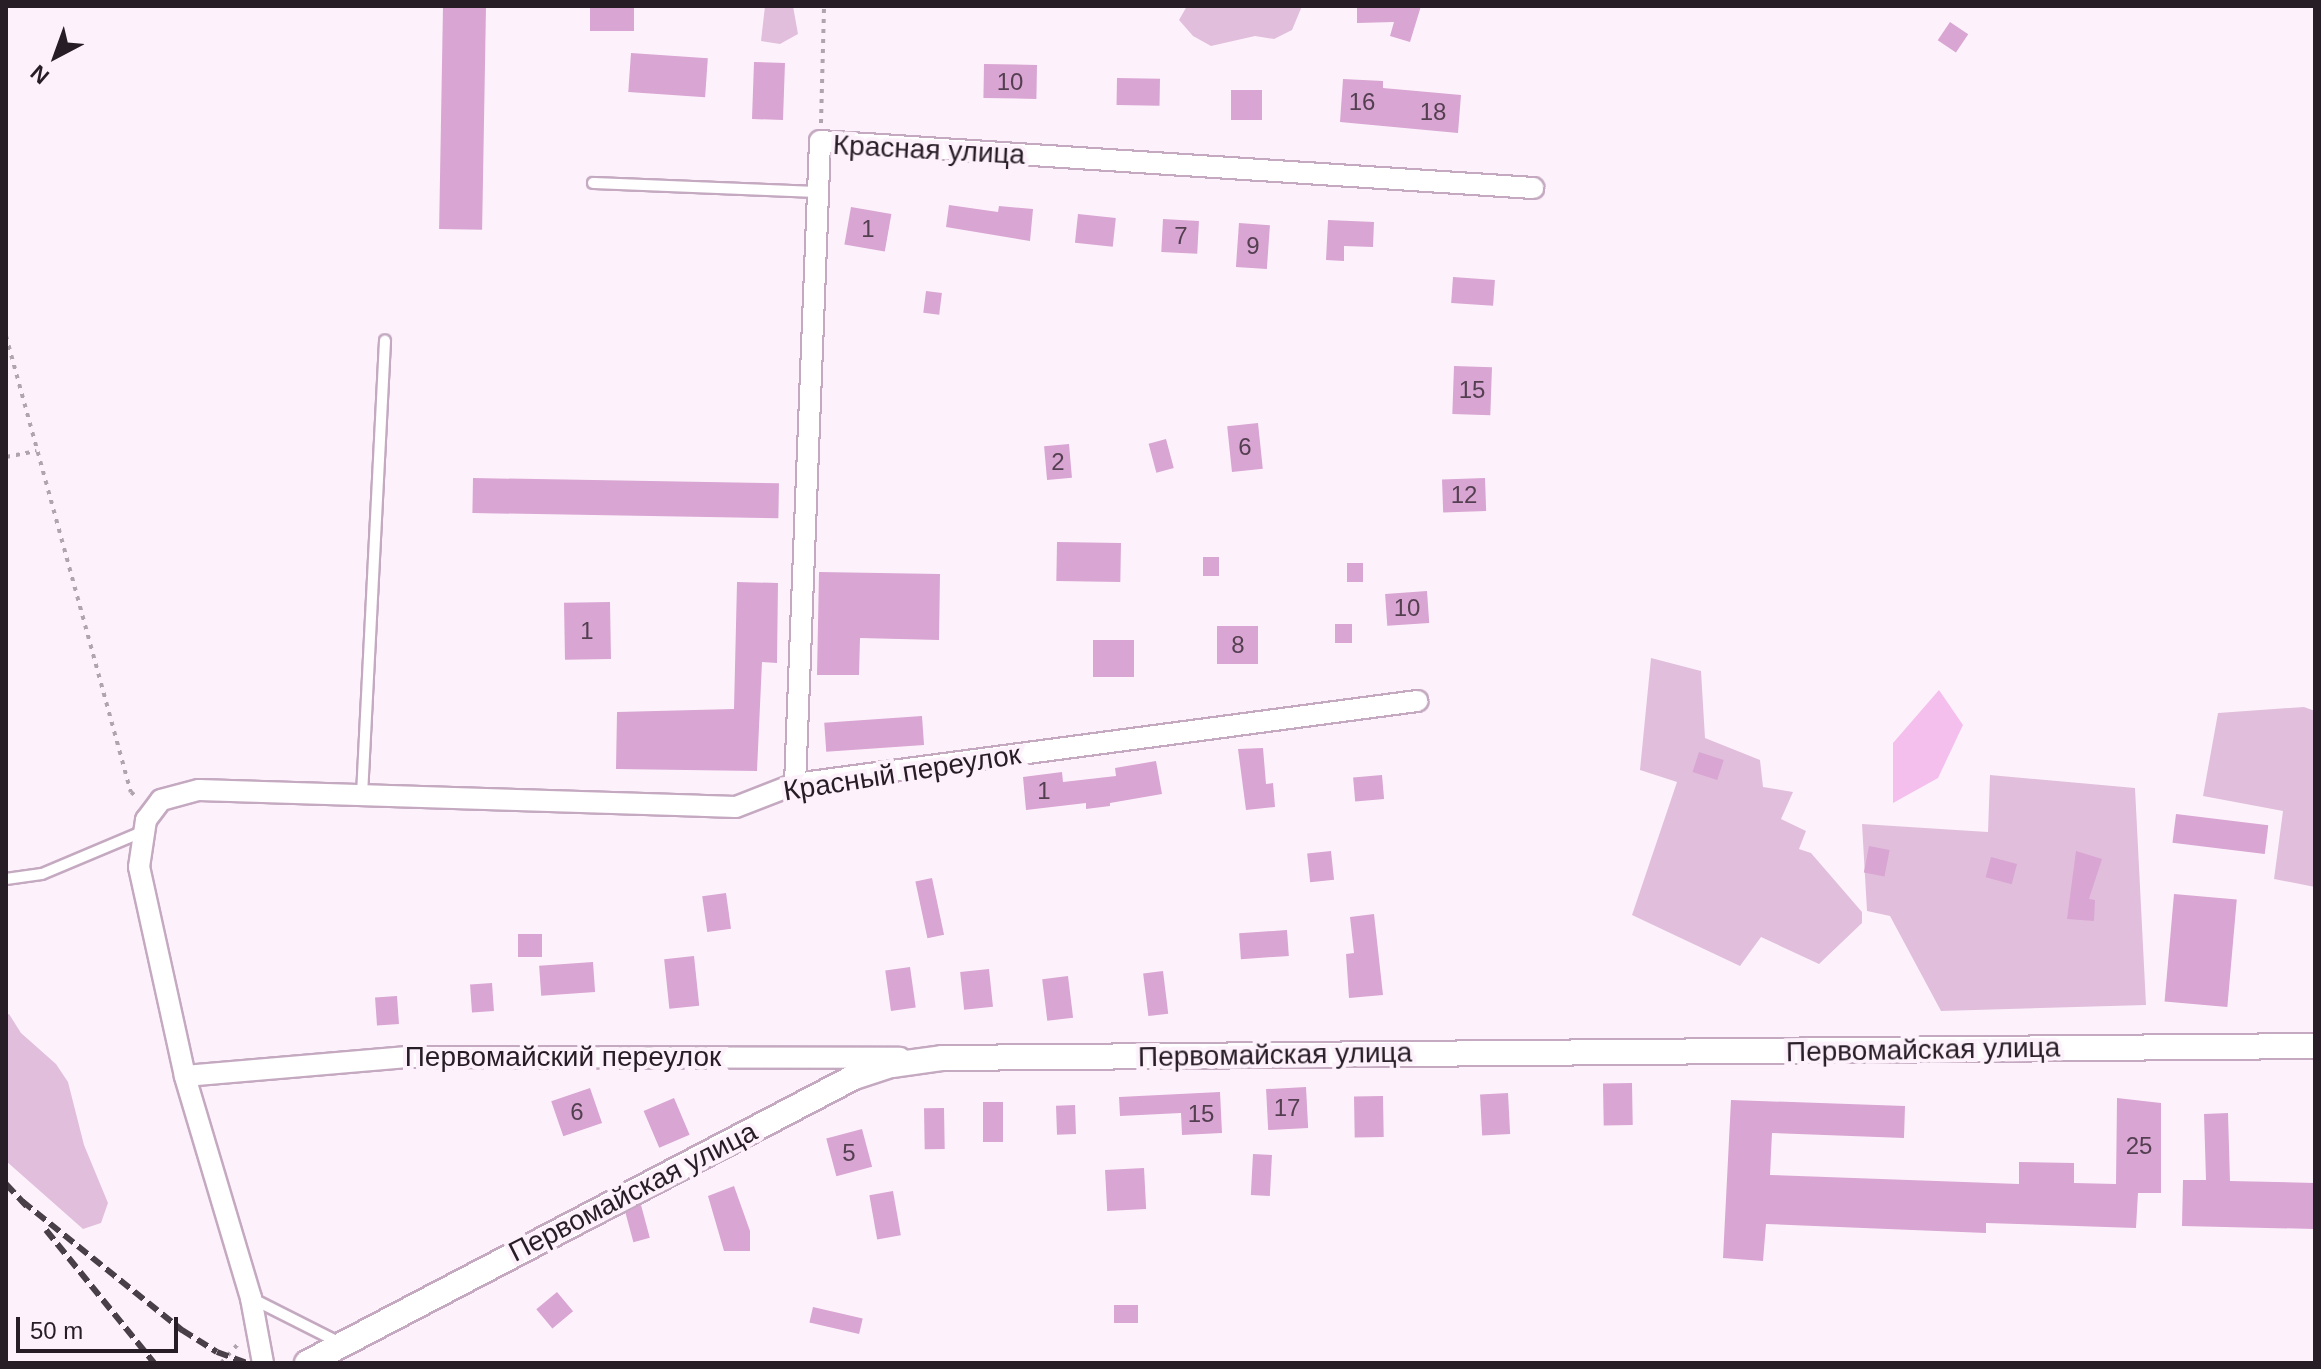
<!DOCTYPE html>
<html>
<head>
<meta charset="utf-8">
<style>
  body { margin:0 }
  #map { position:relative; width:2321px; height:1369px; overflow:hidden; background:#fdf2fb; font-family:Helvetica,sans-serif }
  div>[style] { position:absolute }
  .green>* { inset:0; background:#e1bfdc }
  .water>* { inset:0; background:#f4beed }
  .building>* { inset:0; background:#d9a5d3; transform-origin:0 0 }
  .path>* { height:4px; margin-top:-2px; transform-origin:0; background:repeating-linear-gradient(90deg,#b0a5ae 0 4px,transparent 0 10px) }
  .roads { filter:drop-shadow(2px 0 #c4a9c0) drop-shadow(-2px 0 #c4a9c0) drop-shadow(0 2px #c4a9c0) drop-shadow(0 -2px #c4a9c0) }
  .service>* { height:10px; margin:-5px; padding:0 5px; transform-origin:5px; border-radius:5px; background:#fff }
  .minor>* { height:20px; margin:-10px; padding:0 10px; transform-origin:10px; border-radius:10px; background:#fff }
  .tertiary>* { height:24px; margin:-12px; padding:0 12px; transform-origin:12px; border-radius:12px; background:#fff }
  .rail>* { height:6px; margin-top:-3px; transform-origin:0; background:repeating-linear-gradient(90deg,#493f48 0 12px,transparent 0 18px) }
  span { translate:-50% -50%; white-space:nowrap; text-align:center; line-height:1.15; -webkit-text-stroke:8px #fdf2fb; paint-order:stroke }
  .number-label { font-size:24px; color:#543f51 }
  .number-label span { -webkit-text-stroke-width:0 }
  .street-label { font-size:28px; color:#271d26 }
  .frame { position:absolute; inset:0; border:8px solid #271d26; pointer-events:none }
  .north { position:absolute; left:16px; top:16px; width:80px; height:80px; -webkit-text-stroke:6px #fdf2fb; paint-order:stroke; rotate:221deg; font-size:22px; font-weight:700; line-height:32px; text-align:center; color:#271d26 }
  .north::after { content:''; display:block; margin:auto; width:28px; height:36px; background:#271d26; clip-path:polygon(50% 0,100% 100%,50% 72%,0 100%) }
  .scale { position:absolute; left:16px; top:1317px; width:162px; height:36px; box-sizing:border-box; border:4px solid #271d26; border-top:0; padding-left:10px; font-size:24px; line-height:28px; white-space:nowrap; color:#271d26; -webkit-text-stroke:6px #fdf2fb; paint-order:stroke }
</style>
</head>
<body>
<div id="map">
  <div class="green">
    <div style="clip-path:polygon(765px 6px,793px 6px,798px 34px,780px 44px,761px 41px)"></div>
    <div style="clip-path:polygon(1187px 6px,1302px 6px,1292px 30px,1274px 39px,1255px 36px,1211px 46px,1193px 36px,1179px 20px)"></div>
    <div style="clip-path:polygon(1651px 658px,1701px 671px,1705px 738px,1760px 760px,1763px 787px,1793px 792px,1781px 819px,1806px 831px,1799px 849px,1811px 853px,1862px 912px,1862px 923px,1819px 964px,1761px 937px,1740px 966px,1632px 915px,1677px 782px,1640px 770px)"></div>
    <div style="clip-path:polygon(2304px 707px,2315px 711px,2315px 887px,2274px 879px,2283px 811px,2203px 796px,2218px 713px)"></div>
    <div style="clip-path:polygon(1990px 775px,2135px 788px,2146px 1005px,1941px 1011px,1890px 916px,1867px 911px,1862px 824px,1988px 832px)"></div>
    <div style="clip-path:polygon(9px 1014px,21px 1033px,56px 1064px,68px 1082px,84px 1145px,108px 1203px,101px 1223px,83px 1229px,6px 1161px,6px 1015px)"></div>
  </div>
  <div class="water">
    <div style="clip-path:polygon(1939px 690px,1963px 725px,1938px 778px,1893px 803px,1893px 743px)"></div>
  </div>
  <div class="building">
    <div style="left:443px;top:6px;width:43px;height:223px;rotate:1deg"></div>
    <div style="left:590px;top:6px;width:44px;height:25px"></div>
    <div style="clip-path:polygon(1357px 6px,1421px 6px,1410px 42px,1390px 36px,1394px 22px,1357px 23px)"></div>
    <div style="left:1950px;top:22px;width:22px;height:22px;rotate:34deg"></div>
    <div style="left:631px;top:53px;width:77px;height:39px;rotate:4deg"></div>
    <div style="left:754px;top:62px;width:31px;height:57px;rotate:2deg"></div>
    <div style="left:984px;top:64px;width:53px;height:34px;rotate:1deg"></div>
    <div style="left:1117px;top:78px;width:43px;height:27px;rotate:1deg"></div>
    <div style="clip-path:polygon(1343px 79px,1383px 81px,1383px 88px,1461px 95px,1458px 133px,1340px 122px)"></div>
    <div style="left:1231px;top:90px;width:31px;height:30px"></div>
    <div style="clip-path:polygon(949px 205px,998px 212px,999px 206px,1033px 209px,1030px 241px,946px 227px)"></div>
    <div style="left:851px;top:207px;width:41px;height:38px;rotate:10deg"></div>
    <div style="left:1078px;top:214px;width:38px;height:29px;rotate:6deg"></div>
    <div style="left:1163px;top:219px;width:36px;height:33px;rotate:3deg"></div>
    <div style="clip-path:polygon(1328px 220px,1374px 222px,1373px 247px,1344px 246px,1344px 261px,1326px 260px)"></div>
    <div style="left:1239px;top:223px;width:31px;height:44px;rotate:4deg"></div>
    <div style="left:1453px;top:277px;width:42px;height:26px;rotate:4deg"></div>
    <div style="left:926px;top:291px;width:16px;height:22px;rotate:7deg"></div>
    <div style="left:1454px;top:366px;width:38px;height:48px;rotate:2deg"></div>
    <div style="left:1258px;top:423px;width:46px;height:31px;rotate:84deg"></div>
    <div style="left:1166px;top:439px;width:30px;height:18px;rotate:75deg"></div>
    <div style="left:1069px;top:444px;width:34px;height:25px;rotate:85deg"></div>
    <div style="left:473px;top:478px;width:306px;height:35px;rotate:1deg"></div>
    <div style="left:1485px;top:478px;width:33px;height:43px;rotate:88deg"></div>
    <div style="left:1057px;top:542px;width:64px;height:39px;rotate:1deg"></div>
    <div style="left:1203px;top:557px;width:16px;height:19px"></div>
    <div style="left:1347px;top:563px;width:16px;height:19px"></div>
    <div style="clip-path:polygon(819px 572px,940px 574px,939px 640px,860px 638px,859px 675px,817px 675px)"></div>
    <div style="clip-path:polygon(737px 582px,778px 583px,777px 663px,762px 662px,757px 771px,616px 769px,617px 712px,734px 709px)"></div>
    <div style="left:1427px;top:591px;width:32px;height:42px;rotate:86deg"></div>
    <div style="left:610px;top:602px;width:57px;height:46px;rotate:89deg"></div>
    <div style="left:1335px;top:624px;width:17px;height:19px"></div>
    <div style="left:1217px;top:626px;width:41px;height:38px"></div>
    <div style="left:1093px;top:640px;width:41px;height:37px"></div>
    <div style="left:922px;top:716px;width:29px;height:98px;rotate:86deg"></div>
    <div style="clip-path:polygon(1263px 748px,1266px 784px,1273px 783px,1275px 807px,1246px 810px,1238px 749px)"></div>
    <div style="left:1699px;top:752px;width:26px;height:21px;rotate:18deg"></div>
    <div style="clip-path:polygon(1156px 761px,1162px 794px,1110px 803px,1110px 806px,1086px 809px,1086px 803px,1026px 810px,1023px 777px,1062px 772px,1063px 782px,1116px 776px,1115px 768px)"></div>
    <div style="left:1382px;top:775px;width:24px;height:29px;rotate:85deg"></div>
    <div style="left:2176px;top:814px;width:93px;height:29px;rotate:7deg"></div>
    <div style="left:1869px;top:846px;width:21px;height:27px;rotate:11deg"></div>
    <div style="left:1331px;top:851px;width:29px;height:24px;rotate:84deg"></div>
    <div style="clip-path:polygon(2076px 851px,2102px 859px,2089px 899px,2095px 900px,2094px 921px,2067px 919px)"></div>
    <div style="left:1991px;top:857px;width:27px;height:21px;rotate:15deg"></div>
    <div style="left:932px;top:878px;width:58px;height:17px;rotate:78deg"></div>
    <div style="left:726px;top:893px;width:36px;height:24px;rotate:82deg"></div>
    <div style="left:2174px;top:894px;width:63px;height:108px;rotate:5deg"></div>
    <div style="clip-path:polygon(1374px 914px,1383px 995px,1349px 998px,1346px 954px,1354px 953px,1350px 917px)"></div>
    <div style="left:1287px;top:930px;width:26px;height:48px;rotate:86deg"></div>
    <div style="left:518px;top:934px;width:24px;height:23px"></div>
    <div style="left:694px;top:956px;width:50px;height:30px;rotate:84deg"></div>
    <div style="left:593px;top:962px;width:30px;height:54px;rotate:86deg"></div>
    <div style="left:910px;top:967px;width:41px;height:25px;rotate:82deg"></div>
    <div style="left:989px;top:969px;width:38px;height:29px;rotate:84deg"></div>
    <div style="left:1163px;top:971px;width:43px;height:20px;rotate:83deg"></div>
    <div style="left:1068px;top:976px;width:42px;height:26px;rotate:83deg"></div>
    <div style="left:492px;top:983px;width:28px;height:22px;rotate:86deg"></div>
    <div style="left:397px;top:996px;width:28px;height:22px;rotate:86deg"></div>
    <div style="left:1632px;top:1083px;width:42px;height:29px;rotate:89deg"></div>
    <div style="left:1306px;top:1087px;width:41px;height:40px;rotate:87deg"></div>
    <div style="left:590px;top:1088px;width:37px;height:41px;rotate:71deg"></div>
    <div style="clip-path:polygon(1220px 1092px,1222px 1133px,1182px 1135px,1181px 1113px,1120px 1116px,1119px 1097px)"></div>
    <div style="left:1508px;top:1093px;width:41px;height:28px;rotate:87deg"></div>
    <div style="left:1383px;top:1096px;width:41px;height:29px;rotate:89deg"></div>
    <div style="left:674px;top:1098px;width:40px;height:33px;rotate:67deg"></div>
    <div style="clip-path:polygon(2117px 1098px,2161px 1103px,2161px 1193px,2138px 1193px,2136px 1228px,1986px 1223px,1986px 1233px,1766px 1224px,1763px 1261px,1723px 1258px,1731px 1100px,1905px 1106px,1904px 1138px,1772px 1133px,1770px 1175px,2019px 1184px,2019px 1162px,2074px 1163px,2074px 1183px,2116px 1184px)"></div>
    <div style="left:983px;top:1102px;width:20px;height:40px"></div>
    <div style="left:1075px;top:1105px;width:29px;height:19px;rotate:88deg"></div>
    <div style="left:944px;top:1108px;width:41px;height:20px;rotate:89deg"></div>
    <div style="clip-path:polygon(2228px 1113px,2230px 1181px,2315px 1183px,2315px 1229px,2182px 1226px,2183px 1180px,2206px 1180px,2204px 1114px)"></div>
    <div style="left:862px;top:1129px;width:39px;height:37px;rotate:75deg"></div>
    <div style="left:1253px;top:1154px;width:19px;height:41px;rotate:3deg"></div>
    <div style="left:1144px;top:1168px;width:41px;height:39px;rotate:87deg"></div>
    <div style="clip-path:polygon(734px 1186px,750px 1231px,750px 1251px,724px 1251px,708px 1196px)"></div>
    <div style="left:893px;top:1191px;width:45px;height:24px;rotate:80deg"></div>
    <div style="left:641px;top:1205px;width:34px;height:17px;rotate:75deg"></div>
    <div style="left:557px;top:1292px;width:25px;height:27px;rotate:50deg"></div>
    <div style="left:1138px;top:1305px;width:18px;height:24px;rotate:90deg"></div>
    <div style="left:813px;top:1307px;width:51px;height:16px;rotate:13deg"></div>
  </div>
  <div class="path">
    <div style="left:821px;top:123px;width:117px;rotate:-88.5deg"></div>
    <div style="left:6px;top:336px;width:473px;rotate:74.7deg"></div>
    <div style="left:131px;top:792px;width:9px;rotate:41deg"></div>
    <div style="left:6px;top:457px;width:31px;rotate:-11deg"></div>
    <div style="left:221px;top:1363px;width:25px;rotate:-48deg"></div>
  </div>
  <div class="roads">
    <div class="service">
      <div style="left:593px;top:183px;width:225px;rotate:2.3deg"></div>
      <div style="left:362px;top:795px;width:455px;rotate:-87.1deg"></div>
      <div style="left:6px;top:879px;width:36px;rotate:-8deg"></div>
      <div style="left:42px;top:874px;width:108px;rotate:-22.8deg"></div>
      <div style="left:253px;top:1299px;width:97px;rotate:26.8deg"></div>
    </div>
    <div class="minor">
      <div style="left:795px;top:784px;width:643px;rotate:-87.77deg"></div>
      <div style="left:820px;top:141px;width:715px;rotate:3.77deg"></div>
      <div style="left:185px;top:1076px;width:223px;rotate:-4.9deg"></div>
      <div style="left:407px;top:1057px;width:493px;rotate:0.1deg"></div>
      <div style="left:263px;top:1363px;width:66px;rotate:-100.5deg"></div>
      <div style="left:251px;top:1298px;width:232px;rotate:-106.6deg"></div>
      <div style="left:185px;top:1076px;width:214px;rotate:-102.4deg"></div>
      <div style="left:139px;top:867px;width:48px;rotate:-81.5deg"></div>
      <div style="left:146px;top:820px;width:25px;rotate:-53deg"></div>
      <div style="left:161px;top:800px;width:39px;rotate:-15deg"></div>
      <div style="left:199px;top:790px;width:537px;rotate:1.81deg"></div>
      <div style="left:736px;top:807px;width:63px;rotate:-21.3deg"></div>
      <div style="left:795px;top:784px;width:628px;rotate:-7.6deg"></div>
    </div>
    <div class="tertiary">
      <div style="left:307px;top:1363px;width:617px;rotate:-27.6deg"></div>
      <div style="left:854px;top:1077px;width:40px;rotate:-18deg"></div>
      <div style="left:892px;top:1065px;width:50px;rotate:-8deg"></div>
      <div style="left:942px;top:1058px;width:1373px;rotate:-0.5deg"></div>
    </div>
  </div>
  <div class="rail">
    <div style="left:6px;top:1184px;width:33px;rotate:47deg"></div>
    <div style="left:22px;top:1201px;width:206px;rotate:38.9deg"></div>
    <div style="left:182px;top:1330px;width:41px;rotate:32.2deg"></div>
    <div style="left:217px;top:1352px;width:32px;rotate:20deg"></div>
    <div style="left:46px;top:1230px;width:171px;rotate:50.9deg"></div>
  </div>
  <div class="number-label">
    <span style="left:1010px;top:82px">10</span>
    <span style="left:1362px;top:102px">16</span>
    <span style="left:1433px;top:112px">18</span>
    <span style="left:868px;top:229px">1</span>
    <span style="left:1181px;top:236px">7</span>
    <span style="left:1253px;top:246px">9</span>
    <span style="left:1472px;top:390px">15</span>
    <span style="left:1245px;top:447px">6</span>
    <span style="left:1058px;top:462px">2</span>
    <span style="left:1464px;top:495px">12</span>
    <span style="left:1407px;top:608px">10</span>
    <span style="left:587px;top:631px">1</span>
    <span style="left:1238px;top:645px">8</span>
    <span style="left:1044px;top:791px">1</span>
    <span style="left:1287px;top:1108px">17</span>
    <span style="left:577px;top:1112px">6</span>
    <span style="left:1201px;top:1114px">15</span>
    <span style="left:2139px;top:1146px">25</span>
    <span style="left:849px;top:1153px">5</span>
  </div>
  <div class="street-label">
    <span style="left:929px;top:150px;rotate:3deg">Красная улица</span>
    <span style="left:902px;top:773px;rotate:-9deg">Красный переулок</span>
    <span style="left:1923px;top:1050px;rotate:-1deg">Первомайская улица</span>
    <span style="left:1275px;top:1055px;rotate:-1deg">Первомайская улица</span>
    <span style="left:563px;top:1057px">Первомайский переулок</span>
    <span style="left:633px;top:1192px;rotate:-27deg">Первомайская улица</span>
  </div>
  <div class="frame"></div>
  <div class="north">N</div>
  <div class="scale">50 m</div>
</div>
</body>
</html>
